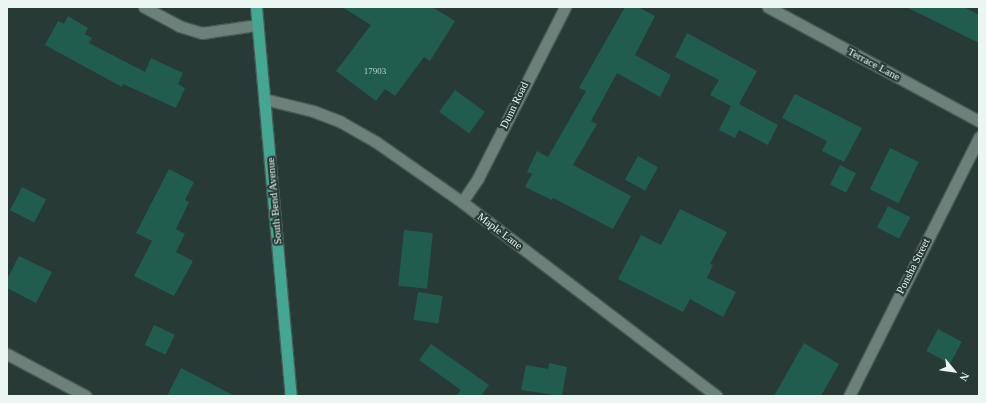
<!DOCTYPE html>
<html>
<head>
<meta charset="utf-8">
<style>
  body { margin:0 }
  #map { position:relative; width:986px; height:403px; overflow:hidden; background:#273a35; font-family:"Times New Roman",serif }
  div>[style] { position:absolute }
  .building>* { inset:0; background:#215d4e; transform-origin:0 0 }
  .roads { filter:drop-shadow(1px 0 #485854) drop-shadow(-1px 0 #485854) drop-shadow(0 1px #485854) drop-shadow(0 -1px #485854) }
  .minor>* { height:11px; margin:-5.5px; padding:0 5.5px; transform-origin:5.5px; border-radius:5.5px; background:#6b817a }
  .primary>* { height:11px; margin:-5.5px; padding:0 5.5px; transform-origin:5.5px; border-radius:5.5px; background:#43a791 }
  span { translate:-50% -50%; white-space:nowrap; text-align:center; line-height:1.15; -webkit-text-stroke:4px #273a35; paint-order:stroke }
  .number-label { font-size:9px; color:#b8d0c9 }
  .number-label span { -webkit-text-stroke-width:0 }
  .street-label { font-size:11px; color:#ebf6f2 }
  .frame { position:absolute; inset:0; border:8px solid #ebf6f2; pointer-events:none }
  .north { position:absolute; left:934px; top:351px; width:40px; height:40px; -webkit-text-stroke:3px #273a35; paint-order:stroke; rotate:119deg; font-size:11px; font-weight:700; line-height:16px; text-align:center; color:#ebf6f2 }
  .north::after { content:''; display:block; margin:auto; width:14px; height:18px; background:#ebf6f2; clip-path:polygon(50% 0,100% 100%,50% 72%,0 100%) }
</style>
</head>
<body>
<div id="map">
  <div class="building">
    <div style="clip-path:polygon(342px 7px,432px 7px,455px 21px,430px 61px,424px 57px,395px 96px,385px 89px,376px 101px,336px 71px,371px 25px)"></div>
    <div style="clip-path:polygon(625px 7px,638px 7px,655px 16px,635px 55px,671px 75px,660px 97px,617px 73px,591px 121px,597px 124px,573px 165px,631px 196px,613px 229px,553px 198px,552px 200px,525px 187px,532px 174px,527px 172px,537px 151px,548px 157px,586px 91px,579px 88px)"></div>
    <div style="clip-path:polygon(906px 7px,964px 7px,979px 15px,979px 43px)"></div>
    <div style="clip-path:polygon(68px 16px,88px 28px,85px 34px,92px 38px,89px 43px,145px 72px,151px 58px,183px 73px,178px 84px,185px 88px,176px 108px,123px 84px,122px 87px,45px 45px,58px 21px,64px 24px)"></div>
    <div style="clip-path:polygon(687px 33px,757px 71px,739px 104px,778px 125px,768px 145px,739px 130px,735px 138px,719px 130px,731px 106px,710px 95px,719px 80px,675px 57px)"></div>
    <div style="left:455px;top:90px;width:37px;height:27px;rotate:36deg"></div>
    <div style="clip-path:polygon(795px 94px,862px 128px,844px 162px,822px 151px,827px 141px,782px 118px)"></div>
    <div style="left:890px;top:148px;width:32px;height:46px;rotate:26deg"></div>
    <div style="left:638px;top:156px;width:23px;height:27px;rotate:29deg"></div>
    <div style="left:840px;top:165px;width:18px;height:22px;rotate:27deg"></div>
    <div style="clip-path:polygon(169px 169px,194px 182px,185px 200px,189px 202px,176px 229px,185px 234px,176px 252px,193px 261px,174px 296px,134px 276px,152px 241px,136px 233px)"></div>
    <div style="left:22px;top:187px;width:27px;height:26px;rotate:27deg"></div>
    <div style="left:888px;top:206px;width:25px;height:24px;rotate:27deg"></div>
    <div style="clip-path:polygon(680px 209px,727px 232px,710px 264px,713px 265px,707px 278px,736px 292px,723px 317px,690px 299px,683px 312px,618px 279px,641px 235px,661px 245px)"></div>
    <div style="left:404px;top:230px;width:29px;height:56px;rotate:6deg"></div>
    <div style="clip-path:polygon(19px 256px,52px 272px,36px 303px,7px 288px,7px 279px)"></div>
    <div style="left:418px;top:292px;width:25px;height:28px;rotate:9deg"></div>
    <div style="left:154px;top:325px;width:23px;height:22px;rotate:25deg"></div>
    <div style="left:938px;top:329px;width:27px;height:25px;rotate:28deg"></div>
    <div style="clip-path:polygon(804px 343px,839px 364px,821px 396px,774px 396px)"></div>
    <div style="clip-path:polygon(431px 344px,489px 385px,481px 396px,456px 396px,461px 390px,419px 360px)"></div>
    <div style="clip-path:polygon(549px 363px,567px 367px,562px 396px,521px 390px,526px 365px,548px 369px)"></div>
    <div style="clip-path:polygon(181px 368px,235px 396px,167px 396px)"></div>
  </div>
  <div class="roads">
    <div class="minor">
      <div style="left:144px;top:7px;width:40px;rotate:28deg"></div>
      <div style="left:179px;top:26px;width:24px;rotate:17deg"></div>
      <div style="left:202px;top:33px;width:56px;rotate:-8.3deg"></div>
      <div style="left:768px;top:7px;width:240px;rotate:28.4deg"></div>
      <div style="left:264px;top:99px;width:50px;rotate:13.8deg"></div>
      <div style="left:313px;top:111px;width:30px;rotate:21deg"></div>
      <div style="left:341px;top:122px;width:40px;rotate:29.7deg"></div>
      <div style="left:376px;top:142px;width:105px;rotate:34.9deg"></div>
      <div style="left:462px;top:202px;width:320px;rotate:37.3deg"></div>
      <div style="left:462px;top:202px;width:29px;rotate:-56deg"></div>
      <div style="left:478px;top:178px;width:192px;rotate:-63deg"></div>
      <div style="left:7px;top:354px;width:89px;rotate:28deg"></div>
      <div style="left:849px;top:396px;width:290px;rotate:-63.3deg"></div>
    </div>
    <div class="primary">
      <div style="left:256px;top:7px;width:391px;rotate:84.9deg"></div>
    </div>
  </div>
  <div class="number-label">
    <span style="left:375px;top:71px">17903</span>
  </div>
  <div class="street-label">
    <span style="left:874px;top:64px;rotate:28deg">Terrace Lane</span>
    <span style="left:514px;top:105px;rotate:-64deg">Dunn Road</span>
    <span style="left:274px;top:201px;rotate:-95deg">South Bend Avenue</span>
    <span style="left:500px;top:231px;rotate:37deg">Maple Lane</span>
    <span style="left:913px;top:266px;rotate:-63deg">Ponsha Street</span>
  </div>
  <div class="frame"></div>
  <div class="north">N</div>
</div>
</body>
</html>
